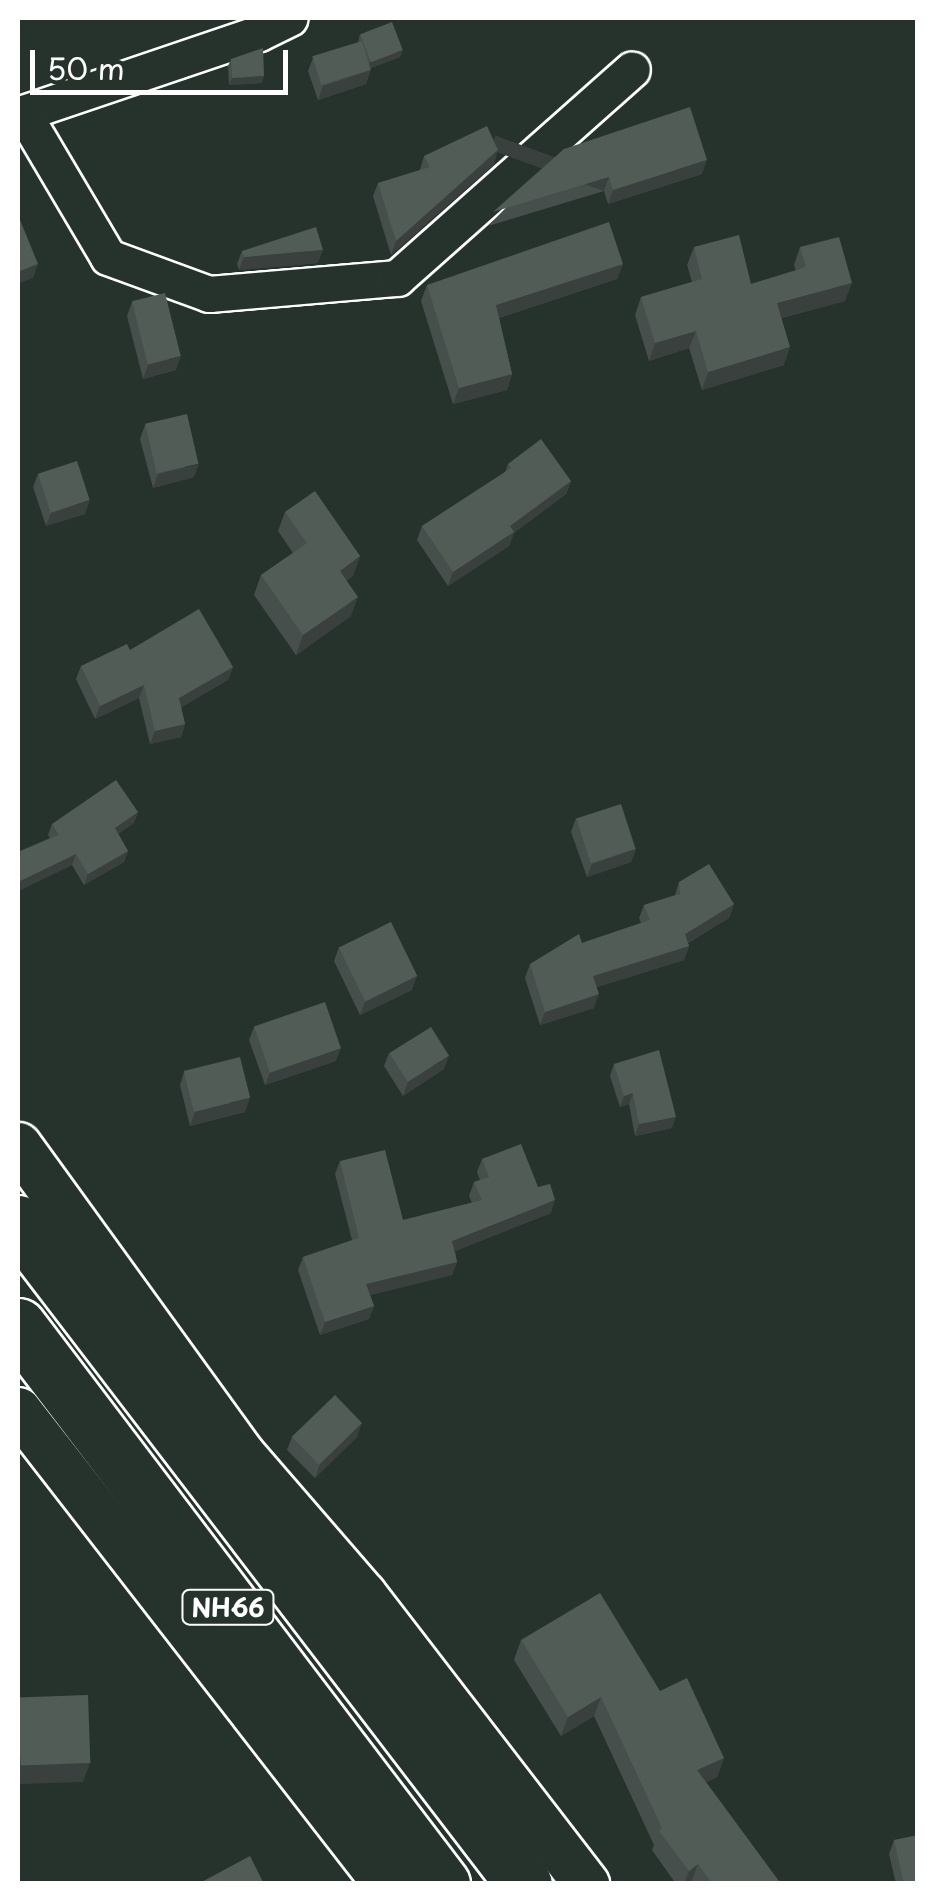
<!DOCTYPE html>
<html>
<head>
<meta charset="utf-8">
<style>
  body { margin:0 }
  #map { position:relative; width:935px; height:1901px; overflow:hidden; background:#26332d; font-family:"Playpen Sans",sans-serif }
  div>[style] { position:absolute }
  .roads { filter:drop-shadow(2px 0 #fff) drop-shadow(-2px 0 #fff) drop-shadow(0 2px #fff) drop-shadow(0 -2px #fff) }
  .minor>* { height:35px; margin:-17.5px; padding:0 17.5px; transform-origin:17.5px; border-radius:17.5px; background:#26332d }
  .tertiary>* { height:45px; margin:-22.5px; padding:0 22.5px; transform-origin:22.5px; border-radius:22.5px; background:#26332d }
  .trunk>* { height:55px; margin:-27.5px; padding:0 27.5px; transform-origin:27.5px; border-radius:27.5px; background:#26332d }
  .wall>* { inset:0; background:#464f4b }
  .shaded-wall>* { inset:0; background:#39403d; transform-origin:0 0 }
  .building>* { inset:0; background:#515c57; transform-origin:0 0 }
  span { translate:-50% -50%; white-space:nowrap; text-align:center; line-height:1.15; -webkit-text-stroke:8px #26332d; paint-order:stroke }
  .shield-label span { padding:2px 8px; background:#26332d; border:2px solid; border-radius:8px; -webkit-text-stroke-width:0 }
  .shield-label { font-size:25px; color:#fff; font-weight:700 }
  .frame { position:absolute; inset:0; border:20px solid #fff; pointer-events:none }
  .scale { position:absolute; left:30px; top:50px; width:258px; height:45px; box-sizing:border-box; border:5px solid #fff; border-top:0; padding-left:12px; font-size:30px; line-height:35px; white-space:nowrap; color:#fff; -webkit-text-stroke:8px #26332d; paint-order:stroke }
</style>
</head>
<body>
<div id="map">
  <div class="roads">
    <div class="minor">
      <div style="left:23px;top:113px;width:249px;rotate:-18.7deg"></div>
      <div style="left:259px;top:33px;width:34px;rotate:-26deg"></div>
      <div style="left:18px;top:115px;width:5px;rotate:-22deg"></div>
      <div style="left:23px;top:113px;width:167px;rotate:59.4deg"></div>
      <div style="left:108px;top:257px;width:108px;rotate:20.1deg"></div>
      <div style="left:209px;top:294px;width:189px;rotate:-4.9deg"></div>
      <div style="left:397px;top:278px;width:314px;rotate:-41.6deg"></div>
    </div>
    <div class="tertiary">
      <div style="left:18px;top:1145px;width:379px;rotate:54.1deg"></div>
      <div style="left:240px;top:1452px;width:188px;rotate:49.1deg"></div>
      <div style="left:363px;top:1594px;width:366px;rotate:52.4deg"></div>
      <div style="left:18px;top:1410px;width:600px;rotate:52.18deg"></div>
    </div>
    <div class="trunk">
      <div style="left:18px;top:1223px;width:832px;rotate:52.57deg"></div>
      <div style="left:18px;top:1326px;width:701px;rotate:52.77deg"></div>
    </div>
  </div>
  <div class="wall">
    <div style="clip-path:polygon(360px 34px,400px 57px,371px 68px,366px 84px,318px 100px,308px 71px,313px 58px,358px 43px)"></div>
    <div style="clip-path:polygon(231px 59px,262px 83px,229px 85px,228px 66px)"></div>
    <div style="clip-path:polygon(564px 149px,702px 174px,608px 204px,604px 191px,488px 226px)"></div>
    <div style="clip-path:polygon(424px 156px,494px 164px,391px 255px,373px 196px,378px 183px,420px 170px)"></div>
    <div style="clip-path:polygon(694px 247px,751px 284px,796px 271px,794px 265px,800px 247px,845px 301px,782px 318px,784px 365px,702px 390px,689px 348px,649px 361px,635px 315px,641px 297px,692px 282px,687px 265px)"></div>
    <div style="clip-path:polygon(242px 251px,318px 263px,239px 270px,237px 264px)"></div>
    <div style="clip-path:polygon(623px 264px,617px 279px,499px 318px,512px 374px,507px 390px,453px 404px,421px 301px,427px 285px)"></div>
    <div style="clip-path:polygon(132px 302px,176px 370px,143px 379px,127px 316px)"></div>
    <div style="clip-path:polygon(145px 425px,194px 477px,153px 488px,140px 439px)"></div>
    <div style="clip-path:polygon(508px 464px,571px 481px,566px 494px,514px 533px,509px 546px,448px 586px,417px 540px,422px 526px,505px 472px)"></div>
    <div style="clip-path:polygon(38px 474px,85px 514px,46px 526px,33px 487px)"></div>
    <div style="clip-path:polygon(285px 512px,360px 556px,353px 576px,346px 580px,351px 616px,296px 655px,254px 595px,261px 575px,293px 553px,278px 531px)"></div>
    <div style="clip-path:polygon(130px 650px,233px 667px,228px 680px,181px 707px,185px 724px,181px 737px,150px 744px,139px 698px,95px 719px,76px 679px,81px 666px)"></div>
    <div style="clip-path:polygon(138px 812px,134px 823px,118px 834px,128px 851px,124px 862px,84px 885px,72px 865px,18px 891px,18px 852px,50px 838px,48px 835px,52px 824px)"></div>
    <div style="clip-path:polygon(576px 818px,636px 849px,631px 862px,587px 877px,571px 832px)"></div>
    <div style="clip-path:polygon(679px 882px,734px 904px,729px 918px,688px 943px,689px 946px,684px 960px,597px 987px,594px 1008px,540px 1025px,525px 978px,530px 964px,582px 943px,641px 923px,639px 918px,644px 905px,675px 895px)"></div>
    <div style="clip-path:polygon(339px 947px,412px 990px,360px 1015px,334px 961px)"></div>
    <div style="clip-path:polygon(254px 1027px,336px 1061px,265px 1085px,249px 1040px)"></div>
    <div style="clip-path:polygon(389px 1053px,444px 1069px,403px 1096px,384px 1066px)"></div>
    <div style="clip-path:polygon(614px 1064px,672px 1128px,635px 1136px,629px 1104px,620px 1107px,610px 1076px)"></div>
    <div style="clip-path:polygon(184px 1072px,245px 1112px,190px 1126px,180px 1085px)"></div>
    <div style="clip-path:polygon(482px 1159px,538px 1187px,551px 1213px,455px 1251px,457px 1262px,452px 1275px,370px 1295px,374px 1306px,369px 1319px,320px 1335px,298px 1270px,303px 1257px,352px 1240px,335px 1174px,340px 1161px,403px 1220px,472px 1203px,469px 1196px,474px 1182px,480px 1180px,477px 1172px)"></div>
    <div style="clip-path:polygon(292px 1437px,357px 1437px,315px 1478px,287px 1450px)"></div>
    <div style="clip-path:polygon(521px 1640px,660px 1691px,724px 1758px,717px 1777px,706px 1782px,781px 1884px,676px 1884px,652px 1850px,654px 1845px,594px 1716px,561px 1736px,514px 1660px)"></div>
    <div style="clip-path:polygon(894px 1840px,918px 1884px,896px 1884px,889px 1854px)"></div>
  </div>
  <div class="shaded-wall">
    <div style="clip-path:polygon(403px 50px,400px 57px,368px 69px,370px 62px)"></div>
    <div style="clip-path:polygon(371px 70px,366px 84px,318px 100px,323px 86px)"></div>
    <div style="clip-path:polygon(264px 76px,262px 83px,229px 85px,232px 78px)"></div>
    <div style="clip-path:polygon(498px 150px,494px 164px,391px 255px,396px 241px)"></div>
    <div style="clip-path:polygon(707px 160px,702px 174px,608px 204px,613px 190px)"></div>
    <div style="left:609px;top:177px;width:15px;height:121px;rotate:110deg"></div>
    <div style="clip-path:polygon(323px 250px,318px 263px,239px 270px,244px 257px)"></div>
    <div style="clip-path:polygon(38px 264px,33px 278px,18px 284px,18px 272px)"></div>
    <div style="clip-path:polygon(623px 264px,617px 279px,490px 321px,496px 305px)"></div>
    <div style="clip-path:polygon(852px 283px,845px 301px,771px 321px,777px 303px)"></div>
    <div style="clip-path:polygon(696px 331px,689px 348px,649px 361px,655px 343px)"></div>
    <div style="clip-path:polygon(790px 347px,784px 365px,702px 390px,708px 372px)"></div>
    <div style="clip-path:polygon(181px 356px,176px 370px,143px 379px,148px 365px)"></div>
    <div style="clip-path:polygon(512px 374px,507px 390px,453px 404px,459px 388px)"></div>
    <div style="clip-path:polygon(199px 464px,194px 477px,153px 488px,158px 474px)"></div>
    <div style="clip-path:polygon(571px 481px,566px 494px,514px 533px,509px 546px,448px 586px,453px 572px,510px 526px)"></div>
    <div style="clip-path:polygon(90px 500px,85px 514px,46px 526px,51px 513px)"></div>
    <div style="clip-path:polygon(360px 556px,353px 576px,333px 590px,340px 571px)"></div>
    <div style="clip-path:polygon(358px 597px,351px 616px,296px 655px,303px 635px)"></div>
    <div style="clip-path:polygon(233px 667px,228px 680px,175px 711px,179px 698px)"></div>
    <div style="clip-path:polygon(144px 685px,139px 698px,95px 719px,100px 706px)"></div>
    <div style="clip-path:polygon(185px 724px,181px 737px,150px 744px,155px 731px)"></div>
    <div style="clip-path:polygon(138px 812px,134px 823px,111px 839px,115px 828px)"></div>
    <div style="clip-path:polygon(636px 849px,631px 862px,587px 877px,592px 864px)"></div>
    <div style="clip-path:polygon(128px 851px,124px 862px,84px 885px,88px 874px)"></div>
    <div style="clip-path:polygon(76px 854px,72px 865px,18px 891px,18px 882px)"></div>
    <div style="clip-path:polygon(734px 904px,729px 918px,680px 947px,685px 934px)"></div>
    <div style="clip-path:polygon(689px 946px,684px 960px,588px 990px,593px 976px)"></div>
    <div style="clip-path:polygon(417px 976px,412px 990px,360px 1015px,365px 1002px)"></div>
    <div style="clip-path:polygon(599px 994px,594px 1008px,540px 1025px,545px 1012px)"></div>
    <div style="clip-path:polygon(341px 1048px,336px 1061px,265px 1085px,270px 1072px)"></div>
    <div style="clip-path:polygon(449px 1056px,444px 1069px,403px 1096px,408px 1082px)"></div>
    <div style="clip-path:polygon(633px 1093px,629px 1104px,620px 1107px,624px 1096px)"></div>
    <div style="clip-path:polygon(250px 1098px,245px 1112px,190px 1126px,195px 1112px)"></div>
    <div style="clip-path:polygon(676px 1117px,672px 1128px,635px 1136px,639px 1124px)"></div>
    <div style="clip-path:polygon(555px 1200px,551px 1213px,448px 1254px,452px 1241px)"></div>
    <div style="clip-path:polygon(457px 1262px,452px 1275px,361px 1297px,366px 1284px)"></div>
    <div style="clip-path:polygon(374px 1306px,369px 1319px,320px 1335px,325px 1322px)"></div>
    <div style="clip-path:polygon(362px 1423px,357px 1437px,315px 1478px,320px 1464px)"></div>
    <div style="clip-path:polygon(601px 1697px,594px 1716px,561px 1736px,568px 1717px)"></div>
    <div style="clip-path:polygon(724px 1758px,717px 1777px,690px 1790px,697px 1770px)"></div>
    <div style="clip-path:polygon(90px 1763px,83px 1782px,18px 1784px,18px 1764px)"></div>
    <div style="clip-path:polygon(698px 1864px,691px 1883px,684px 1884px,689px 1871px)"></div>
  </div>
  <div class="building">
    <div style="left:392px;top:22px;width:30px;height:34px;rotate:69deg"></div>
    <div style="left:362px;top:41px;width:30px;height:52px;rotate:73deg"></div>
    <div style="clip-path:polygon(263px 48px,264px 76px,232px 78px,231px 59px)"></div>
    <div style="clip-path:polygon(690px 107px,707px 160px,613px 190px,609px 177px,493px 212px,564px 149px)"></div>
    <div style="clip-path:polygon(487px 126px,498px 150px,396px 241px,378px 183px,430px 167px,424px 156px)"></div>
    <div style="clip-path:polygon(18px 215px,38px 264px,18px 272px)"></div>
    <div style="clip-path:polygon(609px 222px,623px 264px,496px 305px,512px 374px,459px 388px,427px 285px)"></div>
    <div style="clip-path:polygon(316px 227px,323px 250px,244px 257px,242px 251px)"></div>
    <div style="clip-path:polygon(739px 235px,751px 284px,806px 267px,800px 247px,839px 237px,852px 283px,777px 303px,790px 347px,708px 372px,696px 331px,655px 343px,641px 297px,702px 279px,694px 247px)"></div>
    <div style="left:165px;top:293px;width:65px;height:34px;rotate:76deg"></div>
    <div style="left:187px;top:414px;width:51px;height:43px;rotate:77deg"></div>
    <div style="clip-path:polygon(541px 439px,571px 481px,510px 526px,514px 532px,453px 572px,422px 526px,511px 468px,508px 464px)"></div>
    <div style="left:77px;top:461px;width:41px;height:41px;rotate:72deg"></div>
    <div style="clip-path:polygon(315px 491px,360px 556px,340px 571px,358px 597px,303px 635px,261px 575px,307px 543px,285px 512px)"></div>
    <div style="clip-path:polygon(199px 609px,233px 667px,179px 698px,185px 724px,155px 731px,144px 685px,100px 706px,81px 666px,127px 644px,130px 650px)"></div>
    <div style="clip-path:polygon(116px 780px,138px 812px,115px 828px,128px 851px,88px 874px,76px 854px,18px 882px,18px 852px,59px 835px,52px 824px)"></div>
    <div style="left:621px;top:804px;width:47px;height:47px;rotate:72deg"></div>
    <div style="clip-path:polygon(709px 864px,734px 904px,685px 934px,689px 946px,593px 976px,599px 994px,545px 1012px,530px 964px,579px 934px,582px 943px,650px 920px,644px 905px,680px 894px,679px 882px)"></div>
    <div style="left:391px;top:922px;width:60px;height:58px;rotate:64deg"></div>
    <div style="left:325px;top:1002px;width:49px;height:75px;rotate:71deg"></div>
    <div style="left:431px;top:1027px;width:34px;height:49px;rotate:58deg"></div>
    <div style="clip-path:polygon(659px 1050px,676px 1117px,639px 1124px,633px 1093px,624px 1096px,614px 1064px)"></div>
    <div style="left:240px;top:1057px;width:42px;height:58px;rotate:76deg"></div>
    <div style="clip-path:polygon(521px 1144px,538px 1187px,550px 1184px,555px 1200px,452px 1241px,457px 1262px,366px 1284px,374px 1306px,325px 1322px,303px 1257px,359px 1238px,340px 1161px,385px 1150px,403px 1220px,482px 1200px,474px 1182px,489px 1177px,482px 1159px)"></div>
    <div style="left:335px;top:1395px;width:39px;height:60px;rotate:46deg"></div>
    <div style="clip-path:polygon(600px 1593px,660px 1691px,687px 1678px,724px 1758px,697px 1770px,781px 1884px,713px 1884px,698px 1864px,689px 1871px,659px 1831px,662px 1828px,601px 1697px,568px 1717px,521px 1640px)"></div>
    <div style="left:88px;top:1695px;width:68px;height:70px;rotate:88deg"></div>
    <div style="clip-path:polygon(918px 1835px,918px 1884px,904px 1884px,894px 1840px)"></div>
    <div style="clip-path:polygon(250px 1856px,264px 1884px,198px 1884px)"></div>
  </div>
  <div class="shield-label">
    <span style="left:228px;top:1607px">NH66</span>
  </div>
  <div class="frame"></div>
  <div class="scale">50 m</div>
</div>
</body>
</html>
